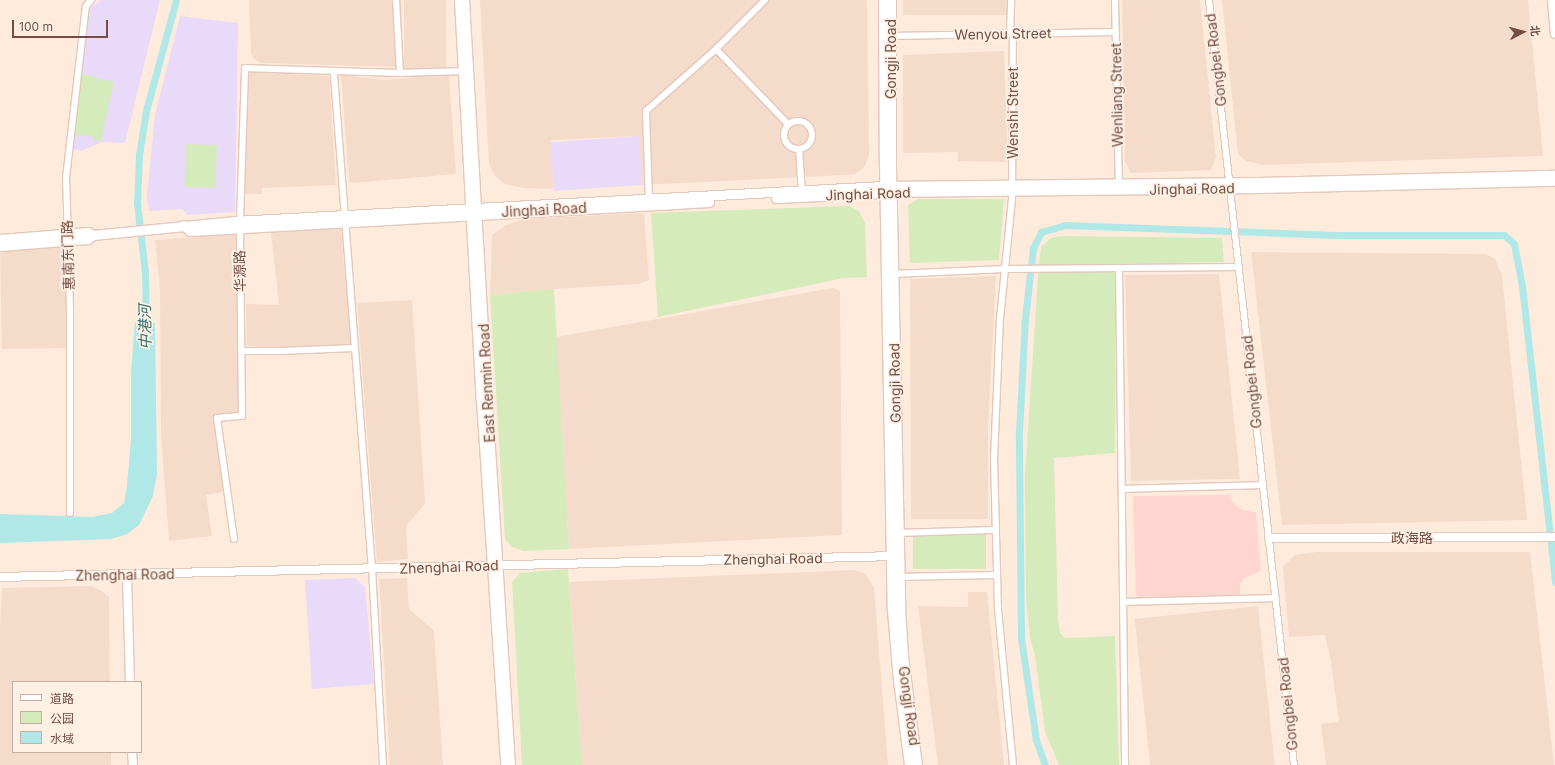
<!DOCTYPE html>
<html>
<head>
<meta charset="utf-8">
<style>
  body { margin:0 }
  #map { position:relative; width:1555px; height:765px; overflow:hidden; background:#feebdc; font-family:Inter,"Noto Sans SC",sans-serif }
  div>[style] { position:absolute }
  .residential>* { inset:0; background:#f5dbca; transform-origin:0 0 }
  .commercial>* { inset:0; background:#ffd6cf }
  .education>* { inset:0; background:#e9daf9; transform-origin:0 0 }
  .green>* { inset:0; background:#d6ebbb; transform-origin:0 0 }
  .water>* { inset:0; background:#b0e7e7 }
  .canal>* { height:7px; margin:-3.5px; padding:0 3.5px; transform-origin:3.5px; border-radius:3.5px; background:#b0e7e7 }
  .roads { filter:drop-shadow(1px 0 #e3c8bb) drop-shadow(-1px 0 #e3c8bb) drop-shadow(0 1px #e3c8bb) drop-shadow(0 -1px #e3c8bb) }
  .minor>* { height:6px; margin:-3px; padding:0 3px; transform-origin:3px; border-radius:3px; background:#fff }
  .minor>.ring { margin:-3px; padding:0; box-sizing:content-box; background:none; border:6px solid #fff; border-radius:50% }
  .tertiary>* { height:8px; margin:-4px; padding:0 4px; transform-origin:4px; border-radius:4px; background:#fff }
  .secondary>* { height:9px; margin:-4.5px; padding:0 4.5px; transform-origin:4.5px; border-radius:4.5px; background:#fff }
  span { translate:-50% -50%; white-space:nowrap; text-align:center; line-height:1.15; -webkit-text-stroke:3.5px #fff0e4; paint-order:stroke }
  .street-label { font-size:14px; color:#744e44 }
  .water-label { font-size:15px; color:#357374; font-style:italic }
  .legend { position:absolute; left:12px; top:681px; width:130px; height:72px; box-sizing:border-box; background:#fff0e4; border:1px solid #c7afa4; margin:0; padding:5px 7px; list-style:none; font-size:12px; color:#744e44 }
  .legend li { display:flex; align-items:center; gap:8px; height:20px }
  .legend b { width:20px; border:1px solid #c7afa4 }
  .north { position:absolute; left:1503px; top:12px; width:40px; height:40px; -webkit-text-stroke:3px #fff0e4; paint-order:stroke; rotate:84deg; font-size:11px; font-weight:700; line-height:16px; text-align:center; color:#744e44 }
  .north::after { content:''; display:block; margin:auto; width:14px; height:18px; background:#744e44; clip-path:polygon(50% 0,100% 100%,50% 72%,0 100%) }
  .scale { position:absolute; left:12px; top:20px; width:96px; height:18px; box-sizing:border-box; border:2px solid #744e44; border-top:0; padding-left:5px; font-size:12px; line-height:14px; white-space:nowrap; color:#744e44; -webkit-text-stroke:3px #fff0e4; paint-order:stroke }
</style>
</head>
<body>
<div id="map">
  <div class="residential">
    <div style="clip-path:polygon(249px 0,401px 0,403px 67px,261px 63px,254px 59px,251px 53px)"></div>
    <div style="left:404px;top:0;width:42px;height:69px"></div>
    <div style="clip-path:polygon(480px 0,867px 0,869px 156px,865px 166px,856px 174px,845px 175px,642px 185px,639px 136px,551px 140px,553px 189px,524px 188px,505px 184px,494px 175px,489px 164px)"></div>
    <div style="left:903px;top:0;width:104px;height:15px"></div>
    <div style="clip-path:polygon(1122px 0,1200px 0,1216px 157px,1211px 170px,1131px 173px,1125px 162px)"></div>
    <div style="clip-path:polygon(1222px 0,1528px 0,1543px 156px,1263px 165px,1246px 161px,1238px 154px)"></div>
    <div style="clip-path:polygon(1004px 51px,1008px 162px,958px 161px,958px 152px,903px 153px,903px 55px)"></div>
    <div style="clip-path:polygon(249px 72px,329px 76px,336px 185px,262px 188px,262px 194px,245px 194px)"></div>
    <div style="clip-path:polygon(449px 74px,456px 174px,353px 183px,349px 181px,341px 75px,384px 80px)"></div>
    <div style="clip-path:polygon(644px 213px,649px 280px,638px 284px,554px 289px,490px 295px,492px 235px,504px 226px,523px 219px)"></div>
    <div style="clip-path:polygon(341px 229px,351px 345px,281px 348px,247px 346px,246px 304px,279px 305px,271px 232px)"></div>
    <div style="clip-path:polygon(237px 234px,239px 413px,216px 415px,214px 424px,224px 492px,206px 495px,212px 536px,169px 541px,161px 436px,160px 290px,155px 240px)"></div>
    <div style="left:65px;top:245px;width:103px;height:65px;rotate:89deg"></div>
    <div style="clip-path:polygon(1251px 252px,1485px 254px,1495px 259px,1502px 275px,1527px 520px,1282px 525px)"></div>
    <div style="clip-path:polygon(1219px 274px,1240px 479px,1131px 481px,1125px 275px)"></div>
    <div style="clip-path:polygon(996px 276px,988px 425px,988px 519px,911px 519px,910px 279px)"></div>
    <div style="clip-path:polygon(833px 288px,840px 291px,842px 535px,569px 549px,556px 337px)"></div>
    <div style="clip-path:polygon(412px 300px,425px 503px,406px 526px,408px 559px,377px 562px,357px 303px)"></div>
    <div style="clip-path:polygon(1316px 552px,1530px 552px,1554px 765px,1326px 765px,1321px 724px,1339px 722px,1331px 662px,1325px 635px,1289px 637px,1283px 567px,1295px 555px)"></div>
    <div style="clip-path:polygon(855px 570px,866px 574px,874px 588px,888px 765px,582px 765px,569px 582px)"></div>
    <div style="clip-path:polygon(407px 578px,409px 609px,434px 631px,443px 765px,390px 765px,379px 579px)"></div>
    <div style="clip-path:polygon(91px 586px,102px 591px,109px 597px,110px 682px,13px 682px,13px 752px,111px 752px,111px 765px,0 765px,0 628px,2px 588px)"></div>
    <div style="clip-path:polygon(968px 592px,987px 592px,1004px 765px,938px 765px,918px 606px,968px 607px)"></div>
    <div style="left:1258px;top:606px;width:160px;height:124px;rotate:84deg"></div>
  </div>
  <div class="commercial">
    <div style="clip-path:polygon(1229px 495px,1236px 506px,1244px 510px,1256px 512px,1261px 571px,1243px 579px,1240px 585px,1240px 596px,1140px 599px,1136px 595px,1133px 496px)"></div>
  </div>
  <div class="education">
    <div style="clip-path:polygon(101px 0,160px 0,125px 143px,102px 142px,81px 151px,72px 149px,90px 8px)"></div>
    <div style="clip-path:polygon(180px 16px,238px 23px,235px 212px,187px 215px,182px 209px,149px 211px,147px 195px,155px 115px)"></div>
    <div style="left:639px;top:136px;width:49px;height:89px;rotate:86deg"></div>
    <div style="clip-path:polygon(355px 578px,365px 587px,374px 684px,312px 689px,305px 580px)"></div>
  </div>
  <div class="green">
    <div style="clip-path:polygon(82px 74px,114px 82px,101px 141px,93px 141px,93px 136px,74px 135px)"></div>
    <div style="left:186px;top:144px;width:31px;height:43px;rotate:2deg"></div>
    <div style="clip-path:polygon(918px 199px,1004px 199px,999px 260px,910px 263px,908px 205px)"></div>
    <div style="clip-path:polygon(849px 206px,859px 211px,865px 223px,867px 277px,844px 278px,658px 317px,651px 213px)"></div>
    <div style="clip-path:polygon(1061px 236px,1222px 238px,1224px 262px,1116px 264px,1115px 453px,1054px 458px,1058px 618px,1060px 633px,1065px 638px,1115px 636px,1119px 765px,1059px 765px,1045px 732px,1035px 656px,1030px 638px,1026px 597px,1025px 476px,1038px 276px,1041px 247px,1051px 238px)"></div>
    <div style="clip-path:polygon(554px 289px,569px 549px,523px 551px,512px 547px,505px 539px,490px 295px)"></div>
    <div style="left:913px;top:535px;width:73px;height:34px"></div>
    <div style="clip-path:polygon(568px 569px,582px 765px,522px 765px,512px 582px,520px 573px)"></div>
  </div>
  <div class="water">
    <div style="clip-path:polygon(135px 322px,155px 323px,157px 474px,153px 496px,139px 525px,127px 534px,111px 539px,0 543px,0 514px,92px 517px,112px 513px,124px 503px,127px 486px,131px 439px,131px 372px)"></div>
  </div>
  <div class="canal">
    <div style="left:146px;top:330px;width:57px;rotate:-91deg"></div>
    <div style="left:145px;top:273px;width:70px;rotate:-96.5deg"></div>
    <div style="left:137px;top:203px;width:48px;rotate:-87.6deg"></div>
    <div style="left:139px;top:155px;width:45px;rotate:-81deg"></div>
    <div style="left:146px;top:111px;width:115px;rotate:-74.9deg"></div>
    <div style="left:1045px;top:765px;width:27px;rotate:-110deg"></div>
    <div style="left:1036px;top:740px;width:102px;rotate:-98.4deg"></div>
    <div style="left:1021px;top:639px;width:207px;rotate:-90.6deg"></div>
    <div style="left:1019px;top:432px;width:113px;rotate:-87deg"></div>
    <div style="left:1025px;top:319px;width:71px;rotate:-83.6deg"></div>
    <div style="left:1033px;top:248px;width:18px;rotate:-63deg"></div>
    <div style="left:1041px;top:232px;width:25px;rotate:-16deg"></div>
    <div style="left:1065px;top:225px;width:278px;rotate:2.1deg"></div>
    <div style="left:1343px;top:235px;width:161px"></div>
    <div style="left:1504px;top:235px;width:13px;rotate:42deg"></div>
    <div style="left:1514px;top:244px;width:43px;rotate:79.2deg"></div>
    <div style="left:1522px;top:286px;width:298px;rotate:83.6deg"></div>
  </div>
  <div class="roads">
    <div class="minor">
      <div style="left:1115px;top:0;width:186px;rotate:88.8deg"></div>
      <div style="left:1209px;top:0;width:770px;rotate:83.66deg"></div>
      <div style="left:1010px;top:34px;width:34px;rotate:-88deg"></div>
      <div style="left:891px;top:36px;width:225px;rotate:-1deg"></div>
      <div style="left:716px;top:49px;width:104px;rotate:46.2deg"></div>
      <div style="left:400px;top:73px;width:63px;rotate:-1.8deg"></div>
      <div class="ring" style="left:784px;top:121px;width:22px;height:22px"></div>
      <div style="left:799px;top:149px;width:44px;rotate:86.1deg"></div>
      <div style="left:649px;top:202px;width:91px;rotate:-91.9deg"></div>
      <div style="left:646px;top:111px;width:94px;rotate:-41.5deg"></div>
      <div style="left:716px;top:49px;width:69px;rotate:-45deg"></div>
      <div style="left:1119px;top:268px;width:497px;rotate:89.3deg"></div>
      <div style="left:893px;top:274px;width:112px;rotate:-2.6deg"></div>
      <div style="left:1005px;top:269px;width:234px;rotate:-0.5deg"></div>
      <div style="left:241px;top:351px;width:39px"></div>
      <div style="left:280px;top:351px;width:75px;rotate:-2.3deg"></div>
      <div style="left:1122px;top:489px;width:141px;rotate:-1.6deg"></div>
      <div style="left:70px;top:513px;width:204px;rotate:-90deg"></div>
      <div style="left:70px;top:309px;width:131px;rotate:-91.7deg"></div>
      <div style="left:66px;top:178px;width:173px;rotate:-83.4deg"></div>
      <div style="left:86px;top:6px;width:8px;rotate:-50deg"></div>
      <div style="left:896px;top:533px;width:98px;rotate:-1.8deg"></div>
      <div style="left:234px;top:539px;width:122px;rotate:-98deg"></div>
      <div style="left:217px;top:418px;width:25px;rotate:-5deg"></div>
      <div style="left:242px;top:416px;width:195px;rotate:-90.6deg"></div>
      <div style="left:240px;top:221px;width:153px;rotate:-88.1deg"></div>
      <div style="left:245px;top:68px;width:89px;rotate:1.9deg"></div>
      <div style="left:897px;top:577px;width:99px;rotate:-1.2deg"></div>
      <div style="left:1123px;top:602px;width:153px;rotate:-1.5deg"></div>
      <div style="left:383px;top:765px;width:196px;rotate:-93.2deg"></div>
      <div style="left:372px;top:569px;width:499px;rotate:-94.4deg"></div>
      <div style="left:334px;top:71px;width:66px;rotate:1.7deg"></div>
      <div style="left:400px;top:73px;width:73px;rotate:-93.1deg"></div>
      <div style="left:1013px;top:765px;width:156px;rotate:-95.5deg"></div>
      <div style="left:998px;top:610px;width:150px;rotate:-91.5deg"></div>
      <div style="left:994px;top:460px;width:141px;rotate:-87.6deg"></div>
      <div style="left:1000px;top:319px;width:122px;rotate:-84.3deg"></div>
      <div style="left:1012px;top:198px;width:164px;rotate:-89.7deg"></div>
    </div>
    <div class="tertiary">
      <div style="left:459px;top:0;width:401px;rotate:86.9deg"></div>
      <div style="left:481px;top:400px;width:366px;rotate:86.2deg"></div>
      <div style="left:465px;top:0;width:401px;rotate:86.7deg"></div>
      <div style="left:488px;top:400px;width:366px;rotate:86.4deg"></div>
      <div style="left:886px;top:186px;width:373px;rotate:-0.6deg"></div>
      <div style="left:1259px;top:182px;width:296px;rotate:-1.4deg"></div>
      <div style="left:886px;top:193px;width:373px;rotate:-0.6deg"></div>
      <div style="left:1259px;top:189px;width:296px;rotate:-1.4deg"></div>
      <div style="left:1269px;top:538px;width:286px;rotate:-0.2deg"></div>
      <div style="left:127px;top:575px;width:107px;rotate:88.4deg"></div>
      <div style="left:0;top:577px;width:897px;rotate:-1.34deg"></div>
      <div style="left:132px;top:752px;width:13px;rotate:86deg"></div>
    </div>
    <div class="secondary">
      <div style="left:883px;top:0;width:164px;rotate:89.7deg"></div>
      <div style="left:884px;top:164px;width:446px;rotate:89deg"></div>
      <div style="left:892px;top:610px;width:70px;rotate:85.1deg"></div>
      <div style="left:898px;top:680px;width:86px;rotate:82.6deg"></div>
      <div style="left:891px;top:0;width:164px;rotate:90deg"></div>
      <div style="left:891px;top:164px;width:445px;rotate:88.8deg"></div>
      <div style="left:900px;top:609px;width:47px;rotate:86.3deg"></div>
      <div style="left:903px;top:656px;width:110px;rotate:82.7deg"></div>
      <div style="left:1552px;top:0;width:33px;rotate:85deg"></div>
      <div style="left:776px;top:198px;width:108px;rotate:-2.7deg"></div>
      <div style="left:183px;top:225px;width:9px;rotate:41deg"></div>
      <div style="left:190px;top:231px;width:520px;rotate:-3.2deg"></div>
      <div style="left:0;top:239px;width:88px;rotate:-4.5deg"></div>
      <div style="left:88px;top:232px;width:6px;rotate:31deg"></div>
      <div style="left:0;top:246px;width:88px;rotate:-4.5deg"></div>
      <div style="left:88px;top:239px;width:6px;rotate:-39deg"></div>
      <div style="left:93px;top:235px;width:143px;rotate:-5.6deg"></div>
      <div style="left:235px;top:221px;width:650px;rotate:-3.09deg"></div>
    </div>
  </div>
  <div class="street-label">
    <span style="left:1003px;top:34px;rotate:-1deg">Wenyou Street</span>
    <span style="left:891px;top:59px;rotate:-90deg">Gongji Road</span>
    <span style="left:1216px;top:60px;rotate:-97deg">Gongbei Road</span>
    <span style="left:1117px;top:95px;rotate:-91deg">Wenliang Street</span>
    <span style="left:1013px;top:113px;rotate:-90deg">Wenshi Street</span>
    <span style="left:1192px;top:189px;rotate:-1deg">Jinghai Road</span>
    <span style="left:868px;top:194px;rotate:-2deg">Jinghai Road</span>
    <span style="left:544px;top:210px;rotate:-3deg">Jinghai Road</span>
    <span style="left:68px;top:255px;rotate:-92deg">惠南东门路</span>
    <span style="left:240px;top:271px;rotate:-91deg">华源路</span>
    <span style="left:1252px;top:382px;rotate:-96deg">Gongbei Road</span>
    <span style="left:487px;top:383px;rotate:-93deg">East Renmin Road</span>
    <span style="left:895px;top:383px;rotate:-91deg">Gongji Road</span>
    <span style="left:1412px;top:538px">政海路</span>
    <span style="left:773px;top:559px;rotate:-1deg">Zhenghai Road</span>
    <span style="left:449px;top:567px;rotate:-2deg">Zhenghai Road</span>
    <span style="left:125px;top:575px;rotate:-1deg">Zhenghai Road</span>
    <span style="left:1288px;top:704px;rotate:-96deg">Gongbei Road</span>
    <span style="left:909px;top:706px;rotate:82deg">Gongji Road</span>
  </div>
  <div class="water-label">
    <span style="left:145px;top:327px;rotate:-91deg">中港河</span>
  </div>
  <ul class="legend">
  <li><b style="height:5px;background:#fff"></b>道路</li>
  <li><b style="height:11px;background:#d6ebbb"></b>公园</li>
  <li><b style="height:11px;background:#b0e7e7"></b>水域</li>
  </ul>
  <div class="north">北</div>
  <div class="scale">100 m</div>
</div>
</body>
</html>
